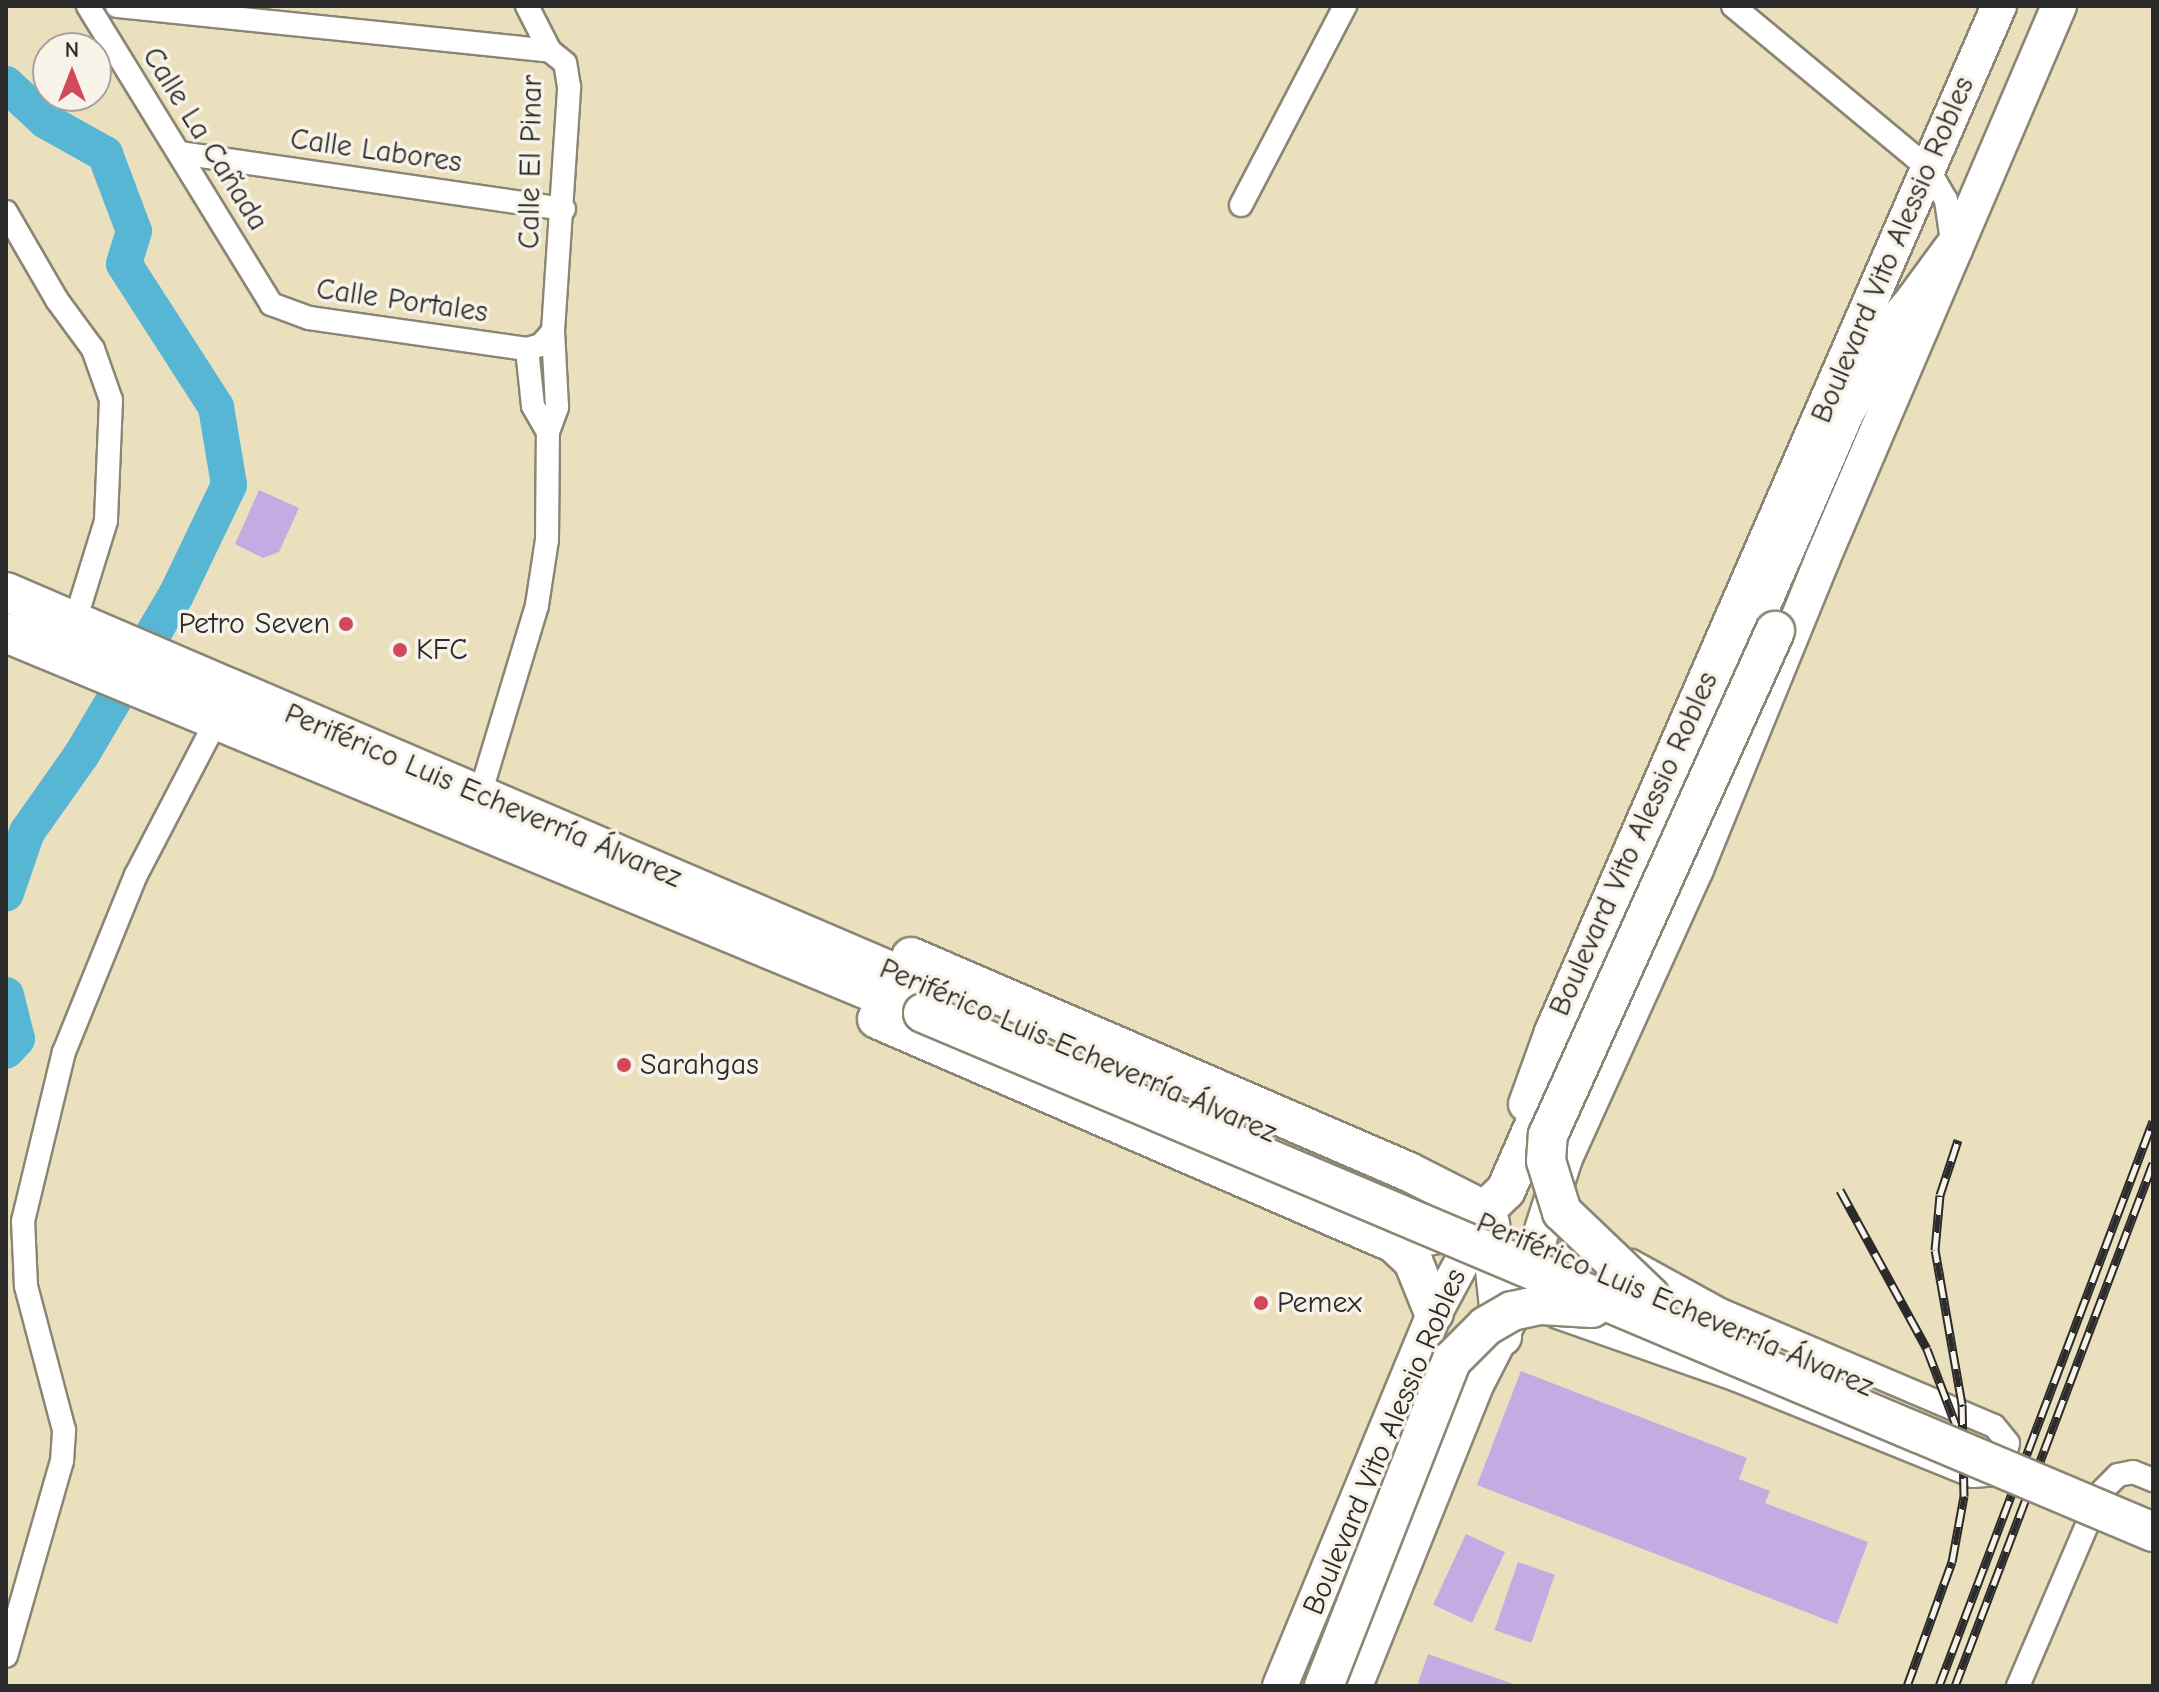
<!DOCTYPE html>
<html>
<head>
<meta charset="utf-8">
<style>
  body { margin:0 }
  #map { position:relative; width:2159px; height:1692px; overflow:hidden; background:#ebe0be; font-family:"Comic Neue",sans-serif }
  div>[style] { position:absolute }
  .river>* { height:36px; margin:-18px; padding:0 18px; transform-origin:18px; border-radius:18px; background:#56b6d4 }
  .building>* { inset:0; background:#c2ace2; transform-origin:0 0 }
  .roads { filter:drop-shadow(2px 0 #8b8674) drop-shadow(-2px 0 #8b8674) drop-shadow(0 2px #8b8674) drop-shadow(0 -2px #8b8674) }
  .street>* { height:22px; margin:-11px; padding:0 11px; transform-origin:11px; border-radius:11px; background:#fff }
  .primary>* { height:34px; margin:-17px; padding:0 17px; transform-origin:17px; border-radius:17px; background:#fff }
  .highway>* { height:38px; margin:-19px; padding:0 19px; transform-origin:19px; border-radius:19px; background:#fff }
  .rail>* { height:9px; margin-top:-4.5px; transform-origin:0; background:repeating-linear-gradient(90deg,#f7f3e8 0 18px,#2b2b2b 0 36px); box-sizing:border-box; border-block:2px solid #2b2b2b }
  .bridges { filter:drop-shadow(2px 0 #8b8674) drop-shadow(-2px 0 #8b8674) drop-shadow(0 2px #8b8674) drop-shadow(0 -2px #8b8674) }
  .highway-bridge>* { height:38px; margin:-19px; padding:0 19px; transform-origin:19px; border-radius:19px; background:#fff }
  .dots>* { width:22px; height:22px; translate:-50% -50%; box-sizing:border-box; border:4px solid #f7f3e8; border-radius:50% }
  span { translate:-50% -50%; white-space:nowrap; text-align:center; line-height:1.15; -webkit-text-stroke:7px #f7f3e8; paint-order:stroke }
  .street-label { font-size:30px; color:#2b2b2b }
  .poi-label { font-size:30px; color:#2b2b2b }
  .right { translate:-100% -50%; text-align:right }
  .left { translate:0 -50%; text-align:left }
  .frame { position:absolute; inset:0; border:8px solid #2b2b2b; pointer-events:none }
  .north { position:absolute; left:32px; top:32px; width:80px; height:80px; box-sizing:border-box; background:#f7f3e8; border:2px solid #a5a39c; border-radius:50%; rotate:0deg; font-size:22px; font-weight:700; line-height:32px; text-align:center; color:#2b2b2b }
  .north::after { content:''; display:block; margin:auto; width:28px; height:36px; background:#d1495b; clip-path:polygon(50% 0,100% 100%,50% 72%,0 100%) }
</style>
</head>
<body>
<div id="map">
  <div class="river">
    <div style="left:6px;top:84px;width:54px;rotate:42.8deg"></div>
    <div style="left:46px;top:121px;width:68px;rotate:29.2deg"></div>
    <div style="left:105px;top:154px;width:82px;rotate:69.4deg"></div>
    <div style="left:134px;top:231px;width:34px;rotate:107deg"></div>
    <div style="left:124px;top:264px;width:170px;rotate:57.2deg"></div>
    <div style="left:216px;top:407px;width:79px;rotate:80.5deg"></div>
    <div style="left:229px;top:485px;width:122px;rotate:115.7deg"></div>
    <div style="left:176px;top:595px;width:185px;rotate:120.6deg"></div>
    <div style="left:82px;top:754px;width:95px;rotate:125.2deg"></div>
    <div style="left:27px;top:832px;width:65px;rotate:109deg"></div>
    <div style="left:6px;top:995px;width:45px;rotate:76deg"></div>
    <div style="left:17px;top:1039px;width:16px;rotate:133deg"></div>
  </div>
  <div class="building">
    <div style="clip-path:polygon(259px 490px,299px 508px,279px 552px,263px 558px,235px 544px)"></div>
    <div style="clip-path:polygon(1521px 1371px,1747px 1458px,1739px 1479px,1770px 1491px,1765px 1503px,1868px 1542px,1837px 1624px,1477px 1485px)"></div>
    <div style="left:1466px;top:1534px;width:43px;height:78px;rotate:25deg"></div>
    <div style="left:1518px;top:1562px;width:39px;height:72px;rotate:19deg"></div>
    <div style="clip-path:polygon(1428px 1654px,1519px 1686px,1417px 1686px)"></div>
  </div>
  <div class="roads">
    <div class="street">
      <div style="left:88px;top:6px;width:350px;rotate:58.4deg"></div>
      <div style="left:271px;top:304px;width:40px;rotate:20.2deg"></div>
      <div style="left:309px;top:318px;width:220px;rotate:8.1deg"></div>
      <div style="left:527px;top:349px;width:15px;rotate:-16deg"></div>
      <div style="left:541px;top:345px;width:18px;rotate:-49deg"></div>
      <div style="left:553px;top:331px;width:245px;rotate:-86.2deg"></div>
      <div style="left:569px;top:87px;width:24px;rotate:-99deg"></div>
      <div style="left:565px;top:63px;width:19px;rotate:-141deg"></div>
      <div style="left:550px;top:51px;width:51px;rotate:-117.1deg"></div>
      <div style="left:117px;top:6px;width:435px;rotate:5.9deg"></div>
      <div style="left:1733px;top:6px;width:252px;rotate:39.7deg"></div>
      <div style="left:1927px;top:167px;width:38px;rotate:60deg"></div>
      <div style="left:1946px;top:200px;width:49px;rotate:81.7deg"></div>
      <div style="left:180px;top:153px;width:388px;rotate:8.3deg"></div>
      <div style="left:1241px;top:205px;width:225px;rotate:-62.4deg"></div>
      <div style="left:6px;top:212px;width:102px;rotate:59.9deg"></div>
      <div style="left:57px;top:300px;width:61px;rotate:53.7deg"></div>
      <div style="left:93px;top:349px;width:54px;rotate:70.6deg"></div>
      <div style="left:111px;top:400px;width:121px;rotate:92.4deg"></div>
      <div style="left:106px;top:521px;width:105px;rotate:107.2deg"></div>
      <div style="left:527px;top:349px;width:57px;rotate:84deg"></div>
      <div style="left:533px;top:406px;width:30px;rotate:60deg"></div>
      <div style="left:481px;top:791px;width:194px;rotate:-73.2deg"></div>
      <div style="left:537px;top:605px;width:66px;rotate:-81.3deg"></div>
      <div style="left:547px;top:540px;width:108px;rotate:-89.5deg"></div>
      <div style="left:548px;top:432px;width:27px;rotate:-70deg"></div>
      <div style="left:557px;top:407px;width:76px;rotate:-93deg"></div>
      <div style="left:1554px;top:1289px;width:26px;rotate:-77deg"></div>
      <div style="left:1560px;top:1264px;width:16px;rotate:-55deg"></div>
      <div style="left:1569px;top:1251px;width:28px;rotate:-23deg"></div>
      <div style="left:1557px;top:1317px;width:188px;rotate:19.3deg"></div>
      <div style="left:1734px;top:1379px;width:258px;rotate:22.1deg"></div>
      <div style="left:1973px;top:1476px;width:16px;rotate:-4deg"></div>
      <div style="left:1989px;top:1475px;width:22px;rotate:-47deg"></div>
      <div style="left:2004px;top:1459px;width:16px;rotate:-76deg"></div>
      <div style="left:2008px;top:1443px;width:22px;rotate:-129deg"></div>
      <div style="left:1994px;top:1426px;width:297px;rotate:-157deg"></div>
      <div style="left:1721px;top:1310px;width:102px;rotate:-151.2deg"></div>
      <div style="left:2091px;top:1515px;width:28px;rotate:-64deg"></div>
      <div style="left:2103px;top:1490px;width:21px;rotate:-45deg"></div>
      <div style="left:2118px;top:1475px;width:15px;rotate:-11deg"></div>
      <div style="left:2133px;top:1472px;width:22px;rotate:22deg"></div>
      <div style="left:6px;top:1656px;width:203px;rotate:-74deg"></div>
      <div style="left:62px;top:1461px;width:31px;rotate:-86deg"></div>
      <div style="left:64px;top:1430px;width:149px;rotate:-104.8deg"></div>
      <div style="left:26px;top:1286px;width:65px;rotate:-92.6deg"></div>
      <div style="left:23px;top:1221px;width:174px;rotate:-76.4deg"></div>
      <div style="left:64px;top:1052px;width:191px;rotate:-67.9deg"></div>
      <div style="left:136px;top:875px;width:171px;rotate:-62.5deg"></div>
      <div style="left:2018px;top:1686px;width:181px;rotate:-66.8deg"></div>
    </div>
    <div class="primary">
      <div style="left:1526px;top:1104px;width:77px;rotate:-70.1deg"></div>
      <div style="left:1552px;top:1032px;width:1119px;rotate:-66.46deg"></div>
      <div style="left:1280px;top:1686px;width:403px;rotate:-67.5deg"></div>
      <div style="left:1434px;top:1314px;width:106px;rotate:-61.7deg"></div>
      <div style="left:1355px;top:1686px;width:322px;rotate:-68.1deg"></div>
      <div style="left:1475px;top:1387px;width:99px;rotate:-62.9deg"></div>
      <div style="left:1520px;top:1299px;width:148px;rotate:-72.3deg"></div>
      <div style="left:1565px;top:1158px;width:317px;rotate:-65.6deg"></div>
      <div style="left:1696px;top:869px;width:334px;rotate:-67.8deg"></div>
      <div style="left:1822px;top:560px;width:603px;rotate:-66.84deg"></div>
    </div>
    <div class="highway">
      <div style="left:1906px;top:323px;width:22px;rotate:-69deg"></div>
      <div style="left:1914px;top:302px;width:66px;rotate:-53.7deg"></div>
      <div style="left:6px;top:592px;width:1010px;rotate:23.21deg"></div>
      <div style="left:6px;top:633px;width:993px;rotate:22.51deg"></div>
      <div style="left:911px;top:957px;width:542px;rotate:23.35deg"></div>
      <div style="left:1409px;top:1172px;width:89px;rotate:26.9deg"></div>
      <div style="left:877px;top:1019px;width:563px;rotate:23.43deg"></div>
      <div style="left:1394px;top:1243px;width:26px;rotate:43deg"></div>
      <div style="left:1413px;top:1261px;width:56px;rotate:68deg"></div>
      <div style="left:1490px;top:1223px;width:114px;rotate:83.9deg"></div>
      <div style="left:1394px;top:1243px;width:75px;rotate:-11.6deg"></div>
      <div style="left:1467px;top:1228px;width:54px;rotate:-44.3deg"></div>
      <div style="left:1506px;top:1190px;width:846px;rotate:-66.46deg"></div>
      <div style="left:1844px;top:414px;width:96px;rotate:-61.3deg"></div>
      <div style="left:1890px;top:330px;width:37px;rotate:-49deg"></div>
    </div>
  </div>
  <div class="rail">
    <div style="left:1840px;top:1190px;width:181px;rotate:61.3deg"></div>
    <div style="left:1927px;top:1349px;width:85px;rotate:69.2deg"></div>
    <div style="left:1907px;top:1686px;width:132px;rotate:-70.1deg"></div>
    <div style="left:1952px;top:1562px;width:67px;rotate:-79.7deg"></div>
    <div style="left:1964px;top:1496px;width:92px;rotate:-91.2deg"></div>
    <div style="left:1962px;top:1404px;width:156px;rotate:-99.9deg"></div>
    <div style="left:1935px;top:1250px;width:55px;rotate:-84.8deg"></div>
    <div style="left:1940px;top:1195px;width:58px;rotate:-71.9deg"></div>
    <div style="left:1939px;top:1686px;width:604px;rotate:-69.26deg"></div>
    <div style="left:1955px;top:1686px;width:559px;rotate:-69.26deg"></div>
  </div>
  <div class="bridges">
    <div class="highway-bridge">
      <div style="left:923px;top:1013px;width:1335px;rotate:22.88deg"></div>
      <div style="left:1650px;top:1296px;width:122px;rotate:-136.3deg"></div>
      <div style="left:1562px;top:1212px;width:53px;rotate:-107.4deg"></div>
      <div style="left:1546px;top:1161px;width:26px;rotate:-86deg"></div>
      <div style="left:1548px;top:1135px;width:553px;rotate:-65.75deg"></div>
      <div style="left:1324px;top:1686px;width:350px;rotate:-68.6deg"></div>
      <div style="left:1452px;top:1360px;width:48px;rotate:-45deg"></div>
      <div style="left:1486px;top:1326px;width:30px;rotate:-30deg"></div>
      <div style="left:1512px;top:1311px;width:30px;rotate:-12deg"></div>
      <div style="left:1541px;top:1305px;width:51px;rotate:3.4deg"></div>
    </div>
  </div>
  <div class="dots">
    <div style="left:346px;top:624px;background:#d1495b"></div>
    <div style="left:400px;top:650px;background:#d1495b"></div>
    <div style="left:624px;top:1065px;background:#d1495b"></div>
    <div style="left:1261px;top:1303px;background:#d1495b"></div>
  </div>
  <div class="street-label">
    <span style="left:205px;top:139px;rotate:58deg">Calle La Cañada</span>
    <span style="left:376px;top:151px;rotate:8deg">Calle Labores</span>
    <span style="left:531px;top:162px;rotate:-89deg">Calle El Pinar</span>
    <span style="left:1893px;top:250px;rotate:-67deg">Boulevard Vito Alessio Robles</span>
    <span style="left:402px;top:301px;rotate:8deg">Calle Portales</span>
    <span style="left:483px;top:796px;rotate:23deg">Periférico Luis Echeverría Álvarez</span>
    <span style="left:1634px;top:844px;rotate:-66deg">Boulevard Vito Alessio Robles</span>
    <span style="left:1078px;top:1051px;rotate:23deg">Periférico Luis Echeverría Álvarez</span>
    <span style="left:1675px;top:1305px;rotate:23deg">Periférico Luis Echeverría Álvarez</span>
    <span style="left:1385px;top:1442px;rotate:-67deg">Boulevard Vito Alessio Robles</span>
  </div>
  <div class="poi-label">
    <span class="right" style="left:330px;top:624px">Petro Seven</span>
    <span class="left" style="left:416px;top:650px">KFC</span>
    <span class="left" style="left:640px;top:1065px">Sarahgas</span>
    <span class="left" style="left:1277px;top:1303px">Pemex</span>
  </div>
  <div class="frame"></div>
  <div class="north">N</div>
</div>
</body>
</html>
